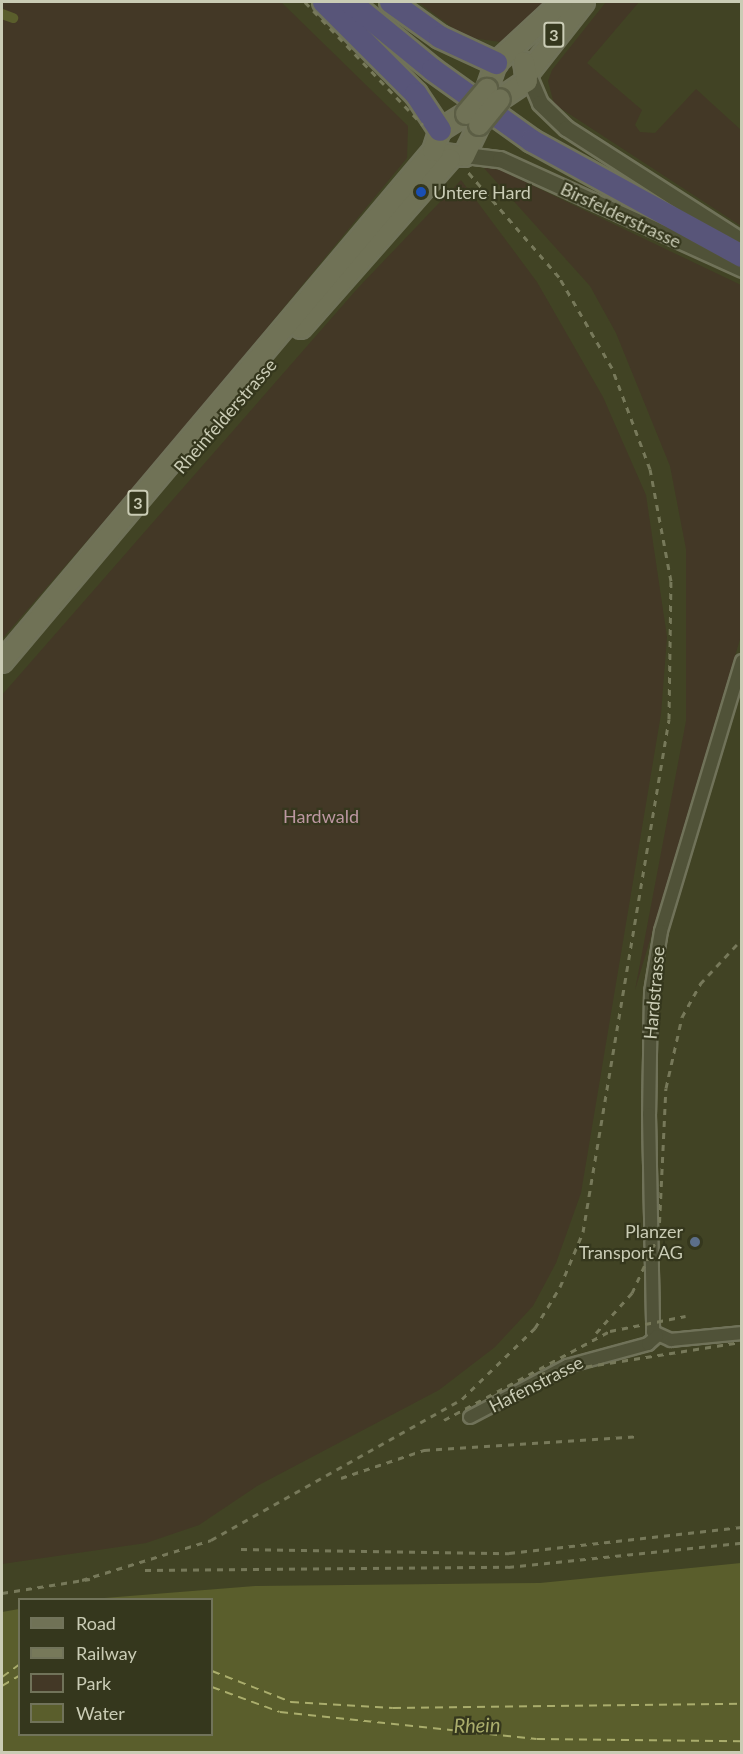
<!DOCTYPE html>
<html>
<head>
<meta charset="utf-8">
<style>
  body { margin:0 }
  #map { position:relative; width:743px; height:1754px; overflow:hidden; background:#414324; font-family:Lato,sans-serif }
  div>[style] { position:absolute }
  .green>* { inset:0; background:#433826 }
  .water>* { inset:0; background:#5a5e2c }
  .canal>* { height:10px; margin:-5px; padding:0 5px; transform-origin:5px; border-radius:5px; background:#5a5e2c }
  .ferry>* { height:1.5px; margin-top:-0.75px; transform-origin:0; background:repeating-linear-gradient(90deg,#aaad6c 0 8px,transparent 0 14px) }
  .roads { filter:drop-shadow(2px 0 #707259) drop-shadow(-2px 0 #707259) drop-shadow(0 2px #707259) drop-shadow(0 -2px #707259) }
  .minor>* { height:12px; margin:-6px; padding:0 6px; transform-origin:6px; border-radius:6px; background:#505238 }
  .tertiary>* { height:15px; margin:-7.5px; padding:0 7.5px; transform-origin:7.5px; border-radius:7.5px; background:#505238 }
  .primary>* { height:20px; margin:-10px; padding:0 10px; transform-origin:10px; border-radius:10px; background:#707256 }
  .motorway>* { height:22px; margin:-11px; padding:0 11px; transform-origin:11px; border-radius:11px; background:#585579 }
  .rail>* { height:3px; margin-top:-1.5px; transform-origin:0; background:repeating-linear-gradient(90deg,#77795a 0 6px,transparent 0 12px) }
  .bridges { filter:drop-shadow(2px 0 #5c5e45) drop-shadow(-2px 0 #5c5e45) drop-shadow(0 2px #5c5e45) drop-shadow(0 -2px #5c5e45) }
  .primary-bridge>* { height:20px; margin:-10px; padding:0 10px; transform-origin:10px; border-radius:10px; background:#707256 }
  .dots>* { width:16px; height:16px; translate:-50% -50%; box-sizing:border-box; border:3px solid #35371d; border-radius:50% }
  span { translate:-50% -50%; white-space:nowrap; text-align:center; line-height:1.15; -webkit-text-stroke:4.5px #35371d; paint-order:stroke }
  .shield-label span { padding:2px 4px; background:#35371d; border:2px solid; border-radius:4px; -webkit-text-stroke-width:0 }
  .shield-label { font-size:16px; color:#caccb5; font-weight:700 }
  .poi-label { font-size:18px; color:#caccb5 }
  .left { translate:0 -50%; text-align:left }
  .right { translate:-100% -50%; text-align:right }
  .street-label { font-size:18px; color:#caccb5 }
  .park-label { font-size:18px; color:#bc97a1 }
  .water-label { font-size:20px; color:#aaad6c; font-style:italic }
  .frame { position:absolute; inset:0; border:3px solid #caccb5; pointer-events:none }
  .legend { position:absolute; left:18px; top:1598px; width:195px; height:138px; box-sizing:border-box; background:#35371d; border:2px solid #71735a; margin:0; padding:8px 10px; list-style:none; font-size:18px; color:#caccb5 }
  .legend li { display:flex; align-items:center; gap:12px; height:30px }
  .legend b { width:30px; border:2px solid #71735a }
</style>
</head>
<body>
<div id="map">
  <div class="green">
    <div style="clip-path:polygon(2px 2px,281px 2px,408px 126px,407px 158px,178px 436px,2px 639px)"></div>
    <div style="clip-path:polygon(418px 2px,546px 2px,500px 42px,465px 37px)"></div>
    <div style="clip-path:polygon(606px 2px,639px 2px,587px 63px,642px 110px,635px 125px,640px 132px,655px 133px,696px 89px,741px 130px,741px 226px,554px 104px,548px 81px,552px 70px)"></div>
    <div style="clip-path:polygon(484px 168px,500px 170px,741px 285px,741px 636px,635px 990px,686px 721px,686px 549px,670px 466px,616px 333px,590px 286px)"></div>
    <div style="clip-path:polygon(461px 180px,537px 282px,603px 397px,646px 495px,667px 637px,661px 714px,581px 1193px,556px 1263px,533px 1306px,495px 1347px,439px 1390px,257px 1486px,199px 1525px,146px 1543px,2px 1564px,2px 695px,357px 289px)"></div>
  </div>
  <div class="water">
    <div style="clip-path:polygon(741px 1563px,741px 1752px,2px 1752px,2px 1612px,19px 1609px,20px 1734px,212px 1734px,212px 1600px,92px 1599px,255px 1586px,540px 1583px)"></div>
  </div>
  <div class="canal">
    <div style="left:2px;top:14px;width:12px;rotate:20deg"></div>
  </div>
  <div class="ferry">
    <div style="left:212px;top:1671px;width:85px;rotate:21.4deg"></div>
    <div style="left:291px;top:1702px;width:102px;rotate:3.4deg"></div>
    <div style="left:393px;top:1708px;width:349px;rotate:-0.7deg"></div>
    <div style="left:2px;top:1677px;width:22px;rotate:-36deg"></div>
    <div style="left:2px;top:1686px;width:21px;rotate:-31deg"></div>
    <div style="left:212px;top:1687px;width:72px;rotate:20.2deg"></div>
    <div style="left:280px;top:1712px;width:258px;rotate:6deg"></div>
    <div style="left:537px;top:1739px;width:205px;rotate:0.6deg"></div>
  </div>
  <div class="roads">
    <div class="minor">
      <div style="left:742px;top:661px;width:282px;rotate:106.7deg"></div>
      <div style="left:661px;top:931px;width:62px;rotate:99.3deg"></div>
      <div style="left:651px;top:992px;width:122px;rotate:90.9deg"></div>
      <div style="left:649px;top:1114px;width:218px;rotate:88.9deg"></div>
      <div style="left:653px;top:1332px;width:20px;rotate:24deg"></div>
      <div style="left:671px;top:1340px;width:71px;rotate:-5.6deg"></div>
      <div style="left:470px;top:1417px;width:110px;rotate:-27.7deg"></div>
      <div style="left:567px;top:1366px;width:84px;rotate:-15.2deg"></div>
      <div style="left:648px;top:1344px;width:12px;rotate:-42deg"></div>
    </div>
    <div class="tertiary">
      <div style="left:529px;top:77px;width:28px;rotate:67deg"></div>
      <div style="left:540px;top:103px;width:36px;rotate:44deg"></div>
      <div style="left:566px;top:128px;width:209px;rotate:32.7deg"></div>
      <div style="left:465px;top:155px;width:35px;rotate:7deg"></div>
      <div style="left:500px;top:159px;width:266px;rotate:24.4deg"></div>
    </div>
    <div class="primary">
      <div style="left:529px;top:72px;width:89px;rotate:-51.8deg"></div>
      <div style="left:487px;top:89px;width:28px;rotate:-71deg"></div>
      <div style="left:496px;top:63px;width:90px;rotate:-42.7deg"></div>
      <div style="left:500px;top:99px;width:32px;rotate:-34deg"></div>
      <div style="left:527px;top:81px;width:19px;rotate:-99deg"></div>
      <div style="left:441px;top:154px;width:23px;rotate:5deg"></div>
      <div style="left:464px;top:156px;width:34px;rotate:-64deg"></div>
      <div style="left:301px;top:328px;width:225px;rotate:-48.6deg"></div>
      <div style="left:2px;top:662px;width:668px;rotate:-49.85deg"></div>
      <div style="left:433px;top:151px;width:22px;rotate:-72deg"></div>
      <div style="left:440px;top:130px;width:31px;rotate:-32deg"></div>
    </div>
    <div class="motorway">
      <div style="left:324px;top:2px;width:130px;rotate:45deg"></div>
      <div style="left:416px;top:94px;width:43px;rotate:56.3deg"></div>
      <div style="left:350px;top:2px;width:107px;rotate:39.3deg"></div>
      <div style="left:433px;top:70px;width:122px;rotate:35.6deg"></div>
      <div style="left:532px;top:141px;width:239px;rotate:28.7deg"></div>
      <div style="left:391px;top:2px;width:60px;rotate:35.5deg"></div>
      <div style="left:440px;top:37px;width:62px;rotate:24.9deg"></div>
    </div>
  </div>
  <div class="rail">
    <div style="left:305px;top:2px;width:170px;rotate:46.2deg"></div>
    <div style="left:596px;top:1333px;width:54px;rotate:-48deg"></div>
    <div style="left:632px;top:1293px;width:65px;rotate:-65.4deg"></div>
    <div style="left:659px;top:1234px;width:146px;rotate:-87.3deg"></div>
    <div style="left:666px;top:1088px;width:73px;rotate:-77.3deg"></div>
    <div style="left:682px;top:1017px;width:38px;rotate:-61deg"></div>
    <div style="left:700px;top:984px;width:62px;rotate:-47deg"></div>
    <div style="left:539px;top:1374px;width:206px;rotate:-9deg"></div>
    <div style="left:444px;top:1420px;width:188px;rotate:-28.2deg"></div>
    <div style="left:610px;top:1331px;width:77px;rotate:-11.2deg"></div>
    <div style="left:341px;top:1478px;width:88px;rotate:-18.6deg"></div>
    <div style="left:424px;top:1450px;width:214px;rotate:-3.7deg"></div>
    <div style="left:241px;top:1549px;width:268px;rotate:0.9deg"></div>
    <div style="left:509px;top:1553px;width:234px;rotate:-6.4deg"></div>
    <div style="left:145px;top:1570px;width:363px;rotate:-0.5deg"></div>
    <div style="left:508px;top:1567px;width:235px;rotate:-5.9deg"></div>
    <div style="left:82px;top:1580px;width:135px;rotate:-17.2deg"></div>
    <div style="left:211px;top:1540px;width:288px;rotate:-29.3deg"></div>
    <div style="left:462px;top:1399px;width:102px;rotate:-44.2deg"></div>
    <div style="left:535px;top:1328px;width:48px;rotate:-58.6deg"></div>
    <div style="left:560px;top:1287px;width:60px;rotate:-67.3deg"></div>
    <div style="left:583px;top:1232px;width:520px;rotate:-80.48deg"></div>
    <div style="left:669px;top:719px;width:138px;rotate:-89.2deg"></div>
    <div style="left:671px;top:581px;width:114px;rotate:-100.6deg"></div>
    <div style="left:650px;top:469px;width:108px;rotate:-110.6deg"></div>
    <div style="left:612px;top:368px;width:105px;rotate:-120.2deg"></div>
    <div style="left:559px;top:277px;width:139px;rotate:-130.9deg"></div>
    <div style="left:2px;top:1593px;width:89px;rotate:-9deg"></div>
  </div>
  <div class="bridges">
    <div class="primary-bridge">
      <div style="left:466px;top:114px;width:33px;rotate:-50deg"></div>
      <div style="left:479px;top:125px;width:33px;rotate:-51deg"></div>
    </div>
  </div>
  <div class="dots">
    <div style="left:421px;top:192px;background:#1a4fb4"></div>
    <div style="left:695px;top:1242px;background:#5c6f8a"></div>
  </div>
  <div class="shield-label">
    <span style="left:554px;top:35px">3</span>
    <span style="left:138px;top:503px">3</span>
  </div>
  <div class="poi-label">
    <span class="left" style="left:433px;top:192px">Untere Hard</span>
    <span class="right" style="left:683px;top:1242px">Planzer<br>Transport AG</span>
  </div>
  <div class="street-label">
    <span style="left:621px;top:215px;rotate:25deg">Birsfelderstrasse</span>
    <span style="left:225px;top:416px;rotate:-49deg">Rheinfelderstrasse</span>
    <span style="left:654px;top:993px;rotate:-85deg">Hardstrasse</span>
    <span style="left:536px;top:1384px;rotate:-27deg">Hafenstrasse</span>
  </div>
  <div class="park-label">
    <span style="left:321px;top:816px">Hardwald</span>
  </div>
  <div class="water-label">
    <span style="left:477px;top:1725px;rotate:-1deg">Rhein</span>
  </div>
  <div class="frame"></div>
  <ul class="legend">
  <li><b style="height:8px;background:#707256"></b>Road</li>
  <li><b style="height:8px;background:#77795a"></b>Railway</li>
  <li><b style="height:16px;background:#433826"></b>Park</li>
  <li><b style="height:16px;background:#5a5e2c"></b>Water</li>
  </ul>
</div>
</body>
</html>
